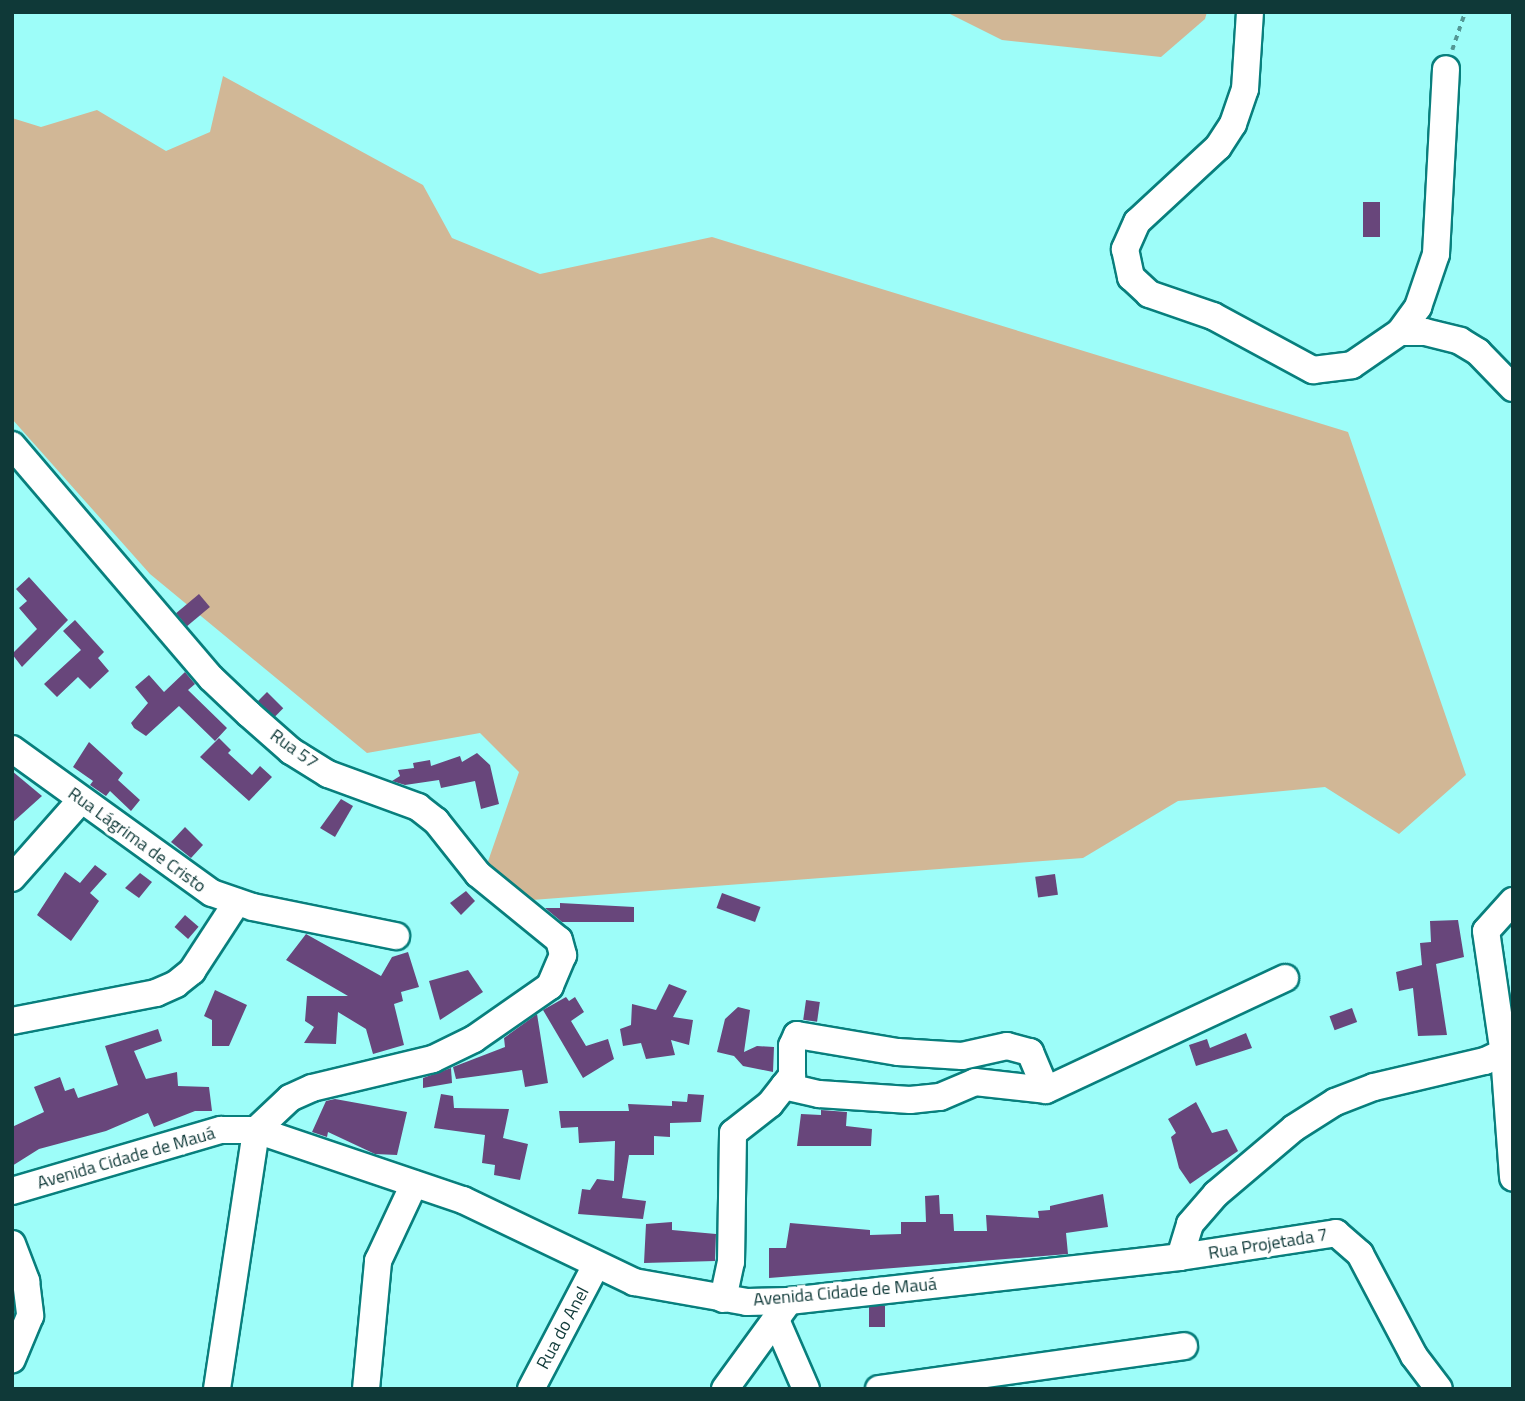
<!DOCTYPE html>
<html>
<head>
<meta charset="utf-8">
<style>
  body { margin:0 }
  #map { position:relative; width:1525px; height:1401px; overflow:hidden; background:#9dfdf9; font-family:"Titillium Web",sans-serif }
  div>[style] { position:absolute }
  .green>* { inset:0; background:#d1b796 }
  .building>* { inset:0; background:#68467b; transform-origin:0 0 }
  .path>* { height:3.5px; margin-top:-1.75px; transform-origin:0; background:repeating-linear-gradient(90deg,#539795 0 5px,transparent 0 10px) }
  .roads { filter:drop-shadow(2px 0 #087f7d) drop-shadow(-2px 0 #087f7d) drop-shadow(0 2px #087f7d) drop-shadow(0 -2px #087f7d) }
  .minor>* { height:26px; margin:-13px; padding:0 13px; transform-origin:13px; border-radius:13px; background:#fff }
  span { translate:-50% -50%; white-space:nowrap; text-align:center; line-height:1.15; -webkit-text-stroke:7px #fff; paint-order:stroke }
  .street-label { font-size:18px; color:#0f3938 }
  .frame { position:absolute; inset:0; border:14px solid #0f3938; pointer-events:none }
</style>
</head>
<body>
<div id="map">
  <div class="green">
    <div style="clip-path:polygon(946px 12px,1207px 12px,1205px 19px,1161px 57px,1002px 40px)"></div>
    <div style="clip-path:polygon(223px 76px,423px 185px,452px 238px,540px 274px,712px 237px,1348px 432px,1466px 775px,1399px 834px,1325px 787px,1178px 801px,1083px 858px,532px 900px,485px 870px,519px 772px,480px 733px,367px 753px,150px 574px,12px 419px,12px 118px,41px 127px,97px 110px,166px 151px,210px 132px)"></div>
  </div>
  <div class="building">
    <div style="left:1363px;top:202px;width:17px;height:35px"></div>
    <div style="clip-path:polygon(29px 577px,68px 620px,22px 667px,12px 654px,37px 629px,19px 608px,27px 601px,16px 589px)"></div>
    <div style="left:199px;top:594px;width:17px;height:30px;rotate:50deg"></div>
    <div style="clip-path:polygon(75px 620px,104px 652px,98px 658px,109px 671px,90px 689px,78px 677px,57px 697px,44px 684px,81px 650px,63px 631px)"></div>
    <div style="clip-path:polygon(185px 672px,195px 684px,188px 690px,227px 728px,215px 741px,179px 706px,146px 736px,134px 728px,131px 723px,148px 703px,135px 687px,149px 675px,164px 692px)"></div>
    <div style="left:267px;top:692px;width:23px;height:13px;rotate:45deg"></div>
    <div style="clip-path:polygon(219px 738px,231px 750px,228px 753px,252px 775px,260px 766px,272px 777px,249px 801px,200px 757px)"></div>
    <div style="clip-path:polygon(89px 742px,123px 773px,118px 780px,140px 800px,131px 811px,110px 791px,106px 796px,90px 785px,93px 781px,73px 767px)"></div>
    <div style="clip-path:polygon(477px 753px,490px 765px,499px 804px,481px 809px,475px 781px,441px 788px,439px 780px,405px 785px,392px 781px,400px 776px,398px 770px,414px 768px,413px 763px,430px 760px,431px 766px,460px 756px,462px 762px)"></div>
    <div style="clip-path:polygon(12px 771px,42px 796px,12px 823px)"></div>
    <div style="clip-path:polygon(341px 799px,353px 806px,335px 837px,320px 828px)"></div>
    <div style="clip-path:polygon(185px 827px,203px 845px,191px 858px,171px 842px)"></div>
    <div style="clip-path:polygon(95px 865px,107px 874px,90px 893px,99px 901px,71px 941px,37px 915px,65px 872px,80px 883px)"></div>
    <div style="clip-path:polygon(140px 873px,152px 882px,139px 898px,125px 888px)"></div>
    <div style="left:1055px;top:874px;width:21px;height:20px;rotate:82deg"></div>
    <div style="clip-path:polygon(466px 891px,475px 901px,461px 915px,450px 903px)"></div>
    <div style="left:722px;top:893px;width:41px;height:16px;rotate:20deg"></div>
    <div style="clip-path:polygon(560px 903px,634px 907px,634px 922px,562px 922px,545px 908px,560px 908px)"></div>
    <div style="left:185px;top:915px;width:18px;height:16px;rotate:41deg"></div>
    <div style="clip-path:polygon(1458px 920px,1464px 957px,1436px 964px,1447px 1035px,1418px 1036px,1413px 988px,1399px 991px,1396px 972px,1422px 965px,1420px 943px,1431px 942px,1430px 921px)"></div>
    <div style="clip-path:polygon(306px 934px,381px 976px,392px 957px,408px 952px,419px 987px,401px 992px,403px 1001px,394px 1004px,404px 1045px,373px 1054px,366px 1029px,338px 1012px,336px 1044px,304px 1043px,314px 1027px,305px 1021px,307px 996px,348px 996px,286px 960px)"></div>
    <div style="clip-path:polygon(468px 970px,483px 992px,440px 1020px,429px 981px)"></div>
    <div style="clip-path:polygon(669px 984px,687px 991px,673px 1017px,693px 1020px,689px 1045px,671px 1040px,675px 1055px,646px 1059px,641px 1043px,623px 1046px,620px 1029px,631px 1025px,632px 1004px,656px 1010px)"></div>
    <div style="clip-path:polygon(215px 990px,247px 1005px,229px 1046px,212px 1046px,212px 1020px,204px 1016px)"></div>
    <div style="clip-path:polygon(566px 997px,569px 1001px,575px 997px,584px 1012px,571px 1021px,586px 1046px,608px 1039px,614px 1059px,583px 1078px,543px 1010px)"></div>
    <div style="left:806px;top:1000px;width:14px;height:20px;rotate:8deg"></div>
    <div style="clip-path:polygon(738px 1007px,750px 1010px,744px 1052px,757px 1046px,774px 1047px,773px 1072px,743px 1066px,734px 1056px,717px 1052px,725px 1019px)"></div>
    <div style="left:1352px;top:1008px;width:15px;height:24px;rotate:70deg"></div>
    <div style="clip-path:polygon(537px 1014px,548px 1083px,525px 1087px,522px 1070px,456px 1079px,453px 1067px,505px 1047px,504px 1038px)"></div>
    <div style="clip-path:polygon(158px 1029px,162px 1041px,134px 1051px,146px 1079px,177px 1072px,178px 1086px,209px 1087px,212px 1111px,195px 1111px,154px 1127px,148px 1113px,106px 1131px,39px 1149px,12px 1166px,12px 1127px,44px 1112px,34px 1087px,60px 1077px,65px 1091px,74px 1088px,78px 1098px,118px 1085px,105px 1046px)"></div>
    <div style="clip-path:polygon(1246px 1033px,1252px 1048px,1196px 1066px,1189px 1045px,1207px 1039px,1210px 1048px)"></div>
    <div style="clip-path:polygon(451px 1068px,452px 1083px,423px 1088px,423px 1078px)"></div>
    <div style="clip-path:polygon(441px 1094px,453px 1096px,454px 1108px,509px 1109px,503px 1138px,528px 1144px,520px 1180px,494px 1175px,495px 1165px,482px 1163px,485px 1135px,434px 1128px)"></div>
    <div style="clip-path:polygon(688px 1094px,704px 1095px,701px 1122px,670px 1123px,670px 1137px,654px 1136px,654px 1155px,629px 1155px,622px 1198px,646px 1201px,643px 1219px,578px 1214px,582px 1189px,590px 1190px,597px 1179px,614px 1181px,615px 1141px,579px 1143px,578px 1127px,561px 1128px,559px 1111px,629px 1111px,628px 1104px,672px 1106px,672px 1101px,687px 1102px)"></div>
    <div style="clip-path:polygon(335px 1099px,407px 1112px,397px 1155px,375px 1154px,328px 1132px,327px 1137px,312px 1132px,326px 1101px)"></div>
    <div style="clip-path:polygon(1196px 1102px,1212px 1133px,1227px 1129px,1238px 1151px,1190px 1184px,1179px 1168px,1171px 1137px,1176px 1133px,1168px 1119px)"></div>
    <div style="clip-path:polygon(821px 1110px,847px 1112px,846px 1126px,872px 1129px,871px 1146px,797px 1146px,801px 1114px,821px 1115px)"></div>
    <div style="clip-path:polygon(1103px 1194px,1108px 1227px,1066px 1233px,1068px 1254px,769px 1278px,769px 1248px,786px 1248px,790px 1223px,870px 1230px,870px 1235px,901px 1234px,901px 1222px,926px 1222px,925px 1196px,939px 1195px,940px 1214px,953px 1214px,954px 1231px,987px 1231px,986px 1215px,1039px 1218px,1038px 1211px,1050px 1210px,1050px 1206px)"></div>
    <div style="clip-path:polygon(672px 1222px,672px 1230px,716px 1234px,715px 1261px,644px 1263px,646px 1224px)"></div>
    <div style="left:885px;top:1306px;width:21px;height:16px;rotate:90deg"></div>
  </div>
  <div class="path">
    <div style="left:1452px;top:50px;width:40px;rotate:-71.1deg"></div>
  </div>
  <div class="roads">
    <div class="minor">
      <div style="left:1250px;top:12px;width:77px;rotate:93.7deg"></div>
      <div style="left:1245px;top:89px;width:37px;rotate:109deg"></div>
      <div style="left:1233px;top:124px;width:27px;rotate:123deg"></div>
      <div style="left:1218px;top:147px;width:110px;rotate:137.2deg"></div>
      <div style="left:1137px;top:222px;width:30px;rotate:114deg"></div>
      <div style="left:1125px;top:249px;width:29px;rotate:78deg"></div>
      <div style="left:1131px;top:277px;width:25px;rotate:43deg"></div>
      <div style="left:1149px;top:294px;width:68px;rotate:19deg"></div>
      <div style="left:1213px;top:316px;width:114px;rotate:28.4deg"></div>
      <div style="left:1313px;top:370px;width:39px;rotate:-7deg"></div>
      <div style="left:1352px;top:365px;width:58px;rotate:-34.5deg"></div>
      <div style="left:1400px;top:332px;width:25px"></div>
      <div style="left:1425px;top:332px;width:36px;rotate:14deg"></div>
      <div style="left:1460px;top:341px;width:21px;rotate:31deg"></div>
      <div style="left:1478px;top:352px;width:50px;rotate:45.8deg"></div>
      <div style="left:1400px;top:332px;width:31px;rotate:-54deg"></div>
      <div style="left:1418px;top:307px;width:56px;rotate:-71.2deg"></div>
      <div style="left:1436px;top:254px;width:185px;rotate:-86.9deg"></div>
      <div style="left:12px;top:445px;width:306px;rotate:49.5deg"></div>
      <div style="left:211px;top:678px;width:52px;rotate:43.5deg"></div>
      <div style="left:249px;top:714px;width:56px;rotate:41.4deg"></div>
      <div style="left:291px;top:751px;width:44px;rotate:31.9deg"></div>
      <div style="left:328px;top:774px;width:96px;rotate:20.1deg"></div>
      <div style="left:418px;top:807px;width:23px;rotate:38deg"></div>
      <div style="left:436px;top:821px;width:68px;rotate:51.6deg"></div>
      <div style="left:478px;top:874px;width:104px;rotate:39.2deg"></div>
      <div style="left:559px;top:940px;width:16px;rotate:75deg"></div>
      <div style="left:563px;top:955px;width:34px;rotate:113deg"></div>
      <div style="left:550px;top:986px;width:93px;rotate:145.1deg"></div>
      <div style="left:474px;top:1039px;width:46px;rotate:154deg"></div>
      <div style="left:433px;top:1059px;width:124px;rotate:166.5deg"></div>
      <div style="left:312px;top:1088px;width:24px;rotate:156deg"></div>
      <div style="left:290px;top:1098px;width:47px;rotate:136.7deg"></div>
      <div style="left:12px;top:749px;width:246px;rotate:35.8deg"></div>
      <div style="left:212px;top:893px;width:43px;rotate:18.9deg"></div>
      <div style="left:253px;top:907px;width:146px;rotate:11.5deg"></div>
      <div style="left:12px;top:878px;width:104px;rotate:-48.5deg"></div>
      <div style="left:1513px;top:901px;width:40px;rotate:132deg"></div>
      <div style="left:1486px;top:931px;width:124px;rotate:81.7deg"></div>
      <div style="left:1504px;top:1054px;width:124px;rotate:85.8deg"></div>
      <div style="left:12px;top:1021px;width:147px;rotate:-11deg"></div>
      <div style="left:156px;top:993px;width:22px;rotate:-24deg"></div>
      <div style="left:176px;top:984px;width:21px;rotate:-39deg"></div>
      <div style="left:192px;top:971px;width:82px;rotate:-56.9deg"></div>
      <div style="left:784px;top:1086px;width:36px;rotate:13deg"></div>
      <div style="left:819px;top:1094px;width:91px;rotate:3.8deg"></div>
      <div style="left:910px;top:1100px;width:30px;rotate:-6deg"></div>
      <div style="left:940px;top:1097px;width:38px;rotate:-23deg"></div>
      <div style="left:975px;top:1082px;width:71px;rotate:6.4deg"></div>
      <div style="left:12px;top:1191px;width:218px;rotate:-16.3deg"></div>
      <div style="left:221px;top:1130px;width:35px"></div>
      <div style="left:256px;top:1130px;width:219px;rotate:18.7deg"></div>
      <div style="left:463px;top:1200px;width:190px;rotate:25.6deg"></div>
      <div style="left:634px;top:1282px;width:115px;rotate:10deg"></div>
      <div style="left:747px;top:1302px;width:42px;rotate:-1.4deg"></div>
      <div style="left:789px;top:1301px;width:393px;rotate:-6.4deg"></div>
      <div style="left:1180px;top:1257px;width:158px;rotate:-8.7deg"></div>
      <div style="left:1336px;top:1233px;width:32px;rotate:41deg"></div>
      <div style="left:1360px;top:1254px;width:115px;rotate:62.1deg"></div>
      <div style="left:1414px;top:1356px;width:41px;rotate:52.9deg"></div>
      <div style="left:12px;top:1244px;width:40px;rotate:69deg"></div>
      <div style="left:26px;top:1281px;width:35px;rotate:83deg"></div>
      <div style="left:30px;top:1316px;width:47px;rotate:112.7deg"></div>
      <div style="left:1180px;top:1257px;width:34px;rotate:-73deg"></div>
      <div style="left:1190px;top:1224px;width:40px;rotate:-49deg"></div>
      <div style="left:1216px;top:1194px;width:102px;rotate:-40.2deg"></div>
      <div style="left:1294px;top:1128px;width:49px;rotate:-32.4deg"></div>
      <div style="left:1335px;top:1102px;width:42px;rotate:-21deg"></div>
      <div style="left:1374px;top:1087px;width:114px;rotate:-13.2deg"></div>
      <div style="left:1485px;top:1061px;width:31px;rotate:-25deg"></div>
      <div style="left:723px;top:1299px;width:38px;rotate:-78deg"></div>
      <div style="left:731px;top:1262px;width:129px;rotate:-89.1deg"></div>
      <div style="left:733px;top:1133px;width:47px;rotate:-38.1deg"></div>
      <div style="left:770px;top:1104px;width:36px;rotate:-52deg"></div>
      <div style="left:792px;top:1076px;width:30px;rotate:-90deg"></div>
      <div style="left:792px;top:1046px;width:12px;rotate:-66deg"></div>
      <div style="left:797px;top:1035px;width:102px;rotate:9.6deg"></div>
      <div style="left:898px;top:1052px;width:64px;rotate:3.6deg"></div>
      <div style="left:962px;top:1056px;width:46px;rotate:-12.5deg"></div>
      <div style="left:1007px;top:1046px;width:24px;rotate:15deg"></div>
      <div style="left:1030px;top:1052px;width:41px;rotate:67.2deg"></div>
      <div style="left:1046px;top:1090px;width:264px;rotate:-25.1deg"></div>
      <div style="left:776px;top:1320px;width:75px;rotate:66.5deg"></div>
      <div style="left:217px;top:1389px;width:262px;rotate:-81.4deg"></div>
      <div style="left:366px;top:1389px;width:129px;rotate:-84.6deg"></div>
      <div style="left:378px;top:1261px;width:85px;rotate:-64.9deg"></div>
      <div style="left:531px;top:1389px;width:138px;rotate:-62.3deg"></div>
      <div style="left:725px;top:1389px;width:109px;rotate:-54deg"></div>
      <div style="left:879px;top:1389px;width:308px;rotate:-8deg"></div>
    </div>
  </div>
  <div class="street-label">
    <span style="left:294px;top:749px;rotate:36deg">Rua 57</span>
    <span style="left:137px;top:840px;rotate:36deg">Rua Lágrima de Cristo</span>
    <span style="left:126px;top:1158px;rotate:-16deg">Avenida Cidade de Mauá</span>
    <span style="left:1268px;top:1244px;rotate:-9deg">Rua Projetada 7</span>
    <span style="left:845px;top:1292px;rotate:-5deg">Avenida Cidade de Mauá</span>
    <span style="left:563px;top:1328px;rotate:-62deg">Rua do Anel</span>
  </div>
  <div class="frame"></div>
</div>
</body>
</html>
